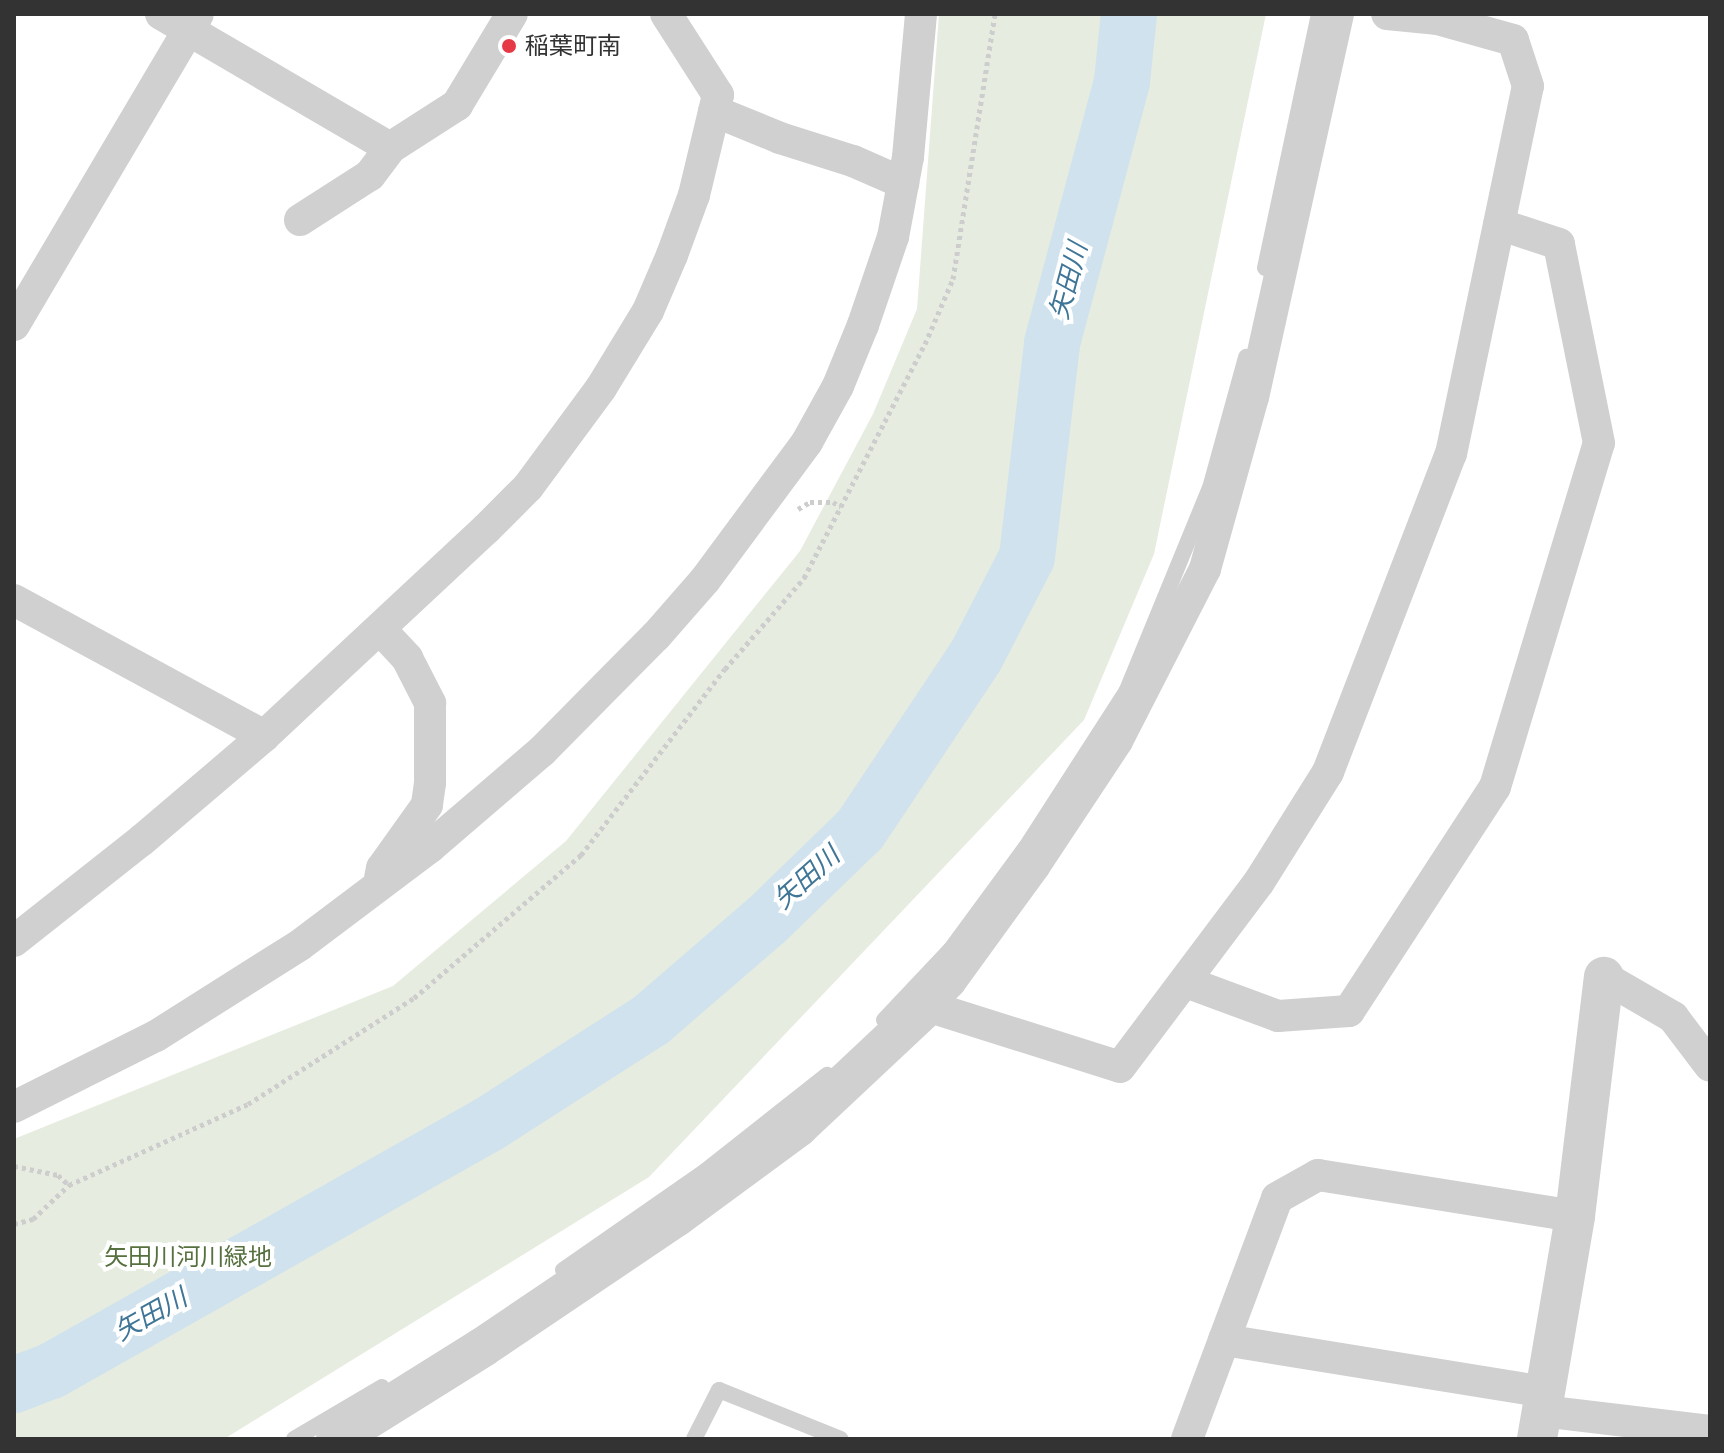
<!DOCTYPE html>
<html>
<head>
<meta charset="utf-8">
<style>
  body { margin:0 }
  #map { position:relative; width:1724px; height:1453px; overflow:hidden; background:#fff; font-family:Jost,"Noto Sans JP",sans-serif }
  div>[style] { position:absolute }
  .green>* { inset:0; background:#e6ecdf }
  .river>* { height:56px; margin:-28px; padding:0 28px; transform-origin:28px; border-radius:28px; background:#cfe2ee }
  .path>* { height:5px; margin-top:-2.5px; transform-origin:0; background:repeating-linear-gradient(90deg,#cdcdcd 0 4px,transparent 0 8px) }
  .service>* { height:16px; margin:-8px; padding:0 8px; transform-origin:8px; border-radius:8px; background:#d0d0d0 }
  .minor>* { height:32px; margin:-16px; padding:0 16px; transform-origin:16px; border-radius:16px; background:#d0d0d0 }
  .tertiary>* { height:40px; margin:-20px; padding:0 20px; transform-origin:20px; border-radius:20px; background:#d0d0d0 }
  .dots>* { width:22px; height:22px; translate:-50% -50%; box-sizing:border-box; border:4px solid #fff; border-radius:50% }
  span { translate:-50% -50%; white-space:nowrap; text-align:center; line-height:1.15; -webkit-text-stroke:8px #fff; paint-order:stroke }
  .poi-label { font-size:24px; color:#333 }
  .left { translate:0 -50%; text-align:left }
  .park-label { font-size:24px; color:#56703f }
  .water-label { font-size:26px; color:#3f7597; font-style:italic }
  .frame { position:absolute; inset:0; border:16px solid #333; pointer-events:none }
</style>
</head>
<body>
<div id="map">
  <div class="green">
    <div style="clip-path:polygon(939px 14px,1266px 14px,1154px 554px,1084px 720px,649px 1177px,224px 1439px,14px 1439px,14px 1139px,393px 986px,566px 841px,800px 551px,873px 414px,917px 309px)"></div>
  </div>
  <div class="river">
    <div style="left:14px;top:1385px;width:40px;rotate:-21deg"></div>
    <div style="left:51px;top:1371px;width:503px;rotate:-29.42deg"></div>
    <div style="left:489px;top:1124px;width:193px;rotate:-32.7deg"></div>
    <div style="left:651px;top:1020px;width:153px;rotate:-40.8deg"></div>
    <div style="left:767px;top:920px;width:129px;rotate:-44.1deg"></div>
    <div style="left:860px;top:830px;width:209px;rotate:-56.3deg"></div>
    <div style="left:976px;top:656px;width:111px;rotate:-62.7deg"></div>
    <div style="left:1027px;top:557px;width:215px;rotate:-83.3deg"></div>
    <div style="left:1052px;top:343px;width:271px;rotate:-75deg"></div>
    <div style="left:1122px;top:81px;width:67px;rotate:-84deg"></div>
  </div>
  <div class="path">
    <div style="left:798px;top:509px;width:14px;rotate:-30deg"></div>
    <div style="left:810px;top:502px;width:23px"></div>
    <div style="left:833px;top:502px;width:9px;rotate:32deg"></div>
    <div style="left:14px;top:1166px;width:45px;rotate:11.6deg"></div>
    <div style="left:58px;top:1175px;width:15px;rotate:42deg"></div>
    <div style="left:14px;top:1224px;width:20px;rotate:-15deg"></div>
    <div style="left:33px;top:1219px;width:50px;rotate:-43.4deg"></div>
    <div style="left:69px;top:1185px;width:196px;rotate:-24.3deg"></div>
    <div style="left:248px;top:1104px;width:197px;rotate:-32.6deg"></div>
    <div style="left:414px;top:998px;width:220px;rotate:-40.6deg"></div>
    <div style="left:581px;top:855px;width:235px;rotate:-52.3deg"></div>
    <div style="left:725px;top:669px;width:121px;rotate:-49deg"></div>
    <div style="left:804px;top:578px;width:263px;rotate:-62.7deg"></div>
    <div style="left:925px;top:344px;width:71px;rotate:-66.7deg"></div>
    <div style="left:953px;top:279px;width:268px;rotate:-81deg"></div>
  </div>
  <div class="service">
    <div style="left:1265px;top:268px;width:260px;rotate:-78deg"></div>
    <div style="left:884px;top:1020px;width:98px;rotate:-46.7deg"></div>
    <div style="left:951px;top:949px;width:127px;rotate:-53.7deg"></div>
    <div style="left:1026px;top:847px;width:187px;rotate:-57.2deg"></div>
    <div style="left:1127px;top:690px;width:218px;rotate:-67.7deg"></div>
    <div style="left:1210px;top:488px;width:136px;rotate:-74.6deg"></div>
    <div style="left:563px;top:1270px;width:172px;rotate:-34.8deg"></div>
    <div style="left:704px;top:1172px;width:157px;rotate:-38.3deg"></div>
    <div style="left:294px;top:1439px;width:102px;rotate:-30.6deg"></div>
    <div style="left:694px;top:1439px;width:55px;rotate:-63deg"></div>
    <div style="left:719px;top:1390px;width:131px;rotate:21.9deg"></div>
  </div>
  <div class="minor">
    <div style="left:161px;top:14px;width:265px;rotate:30.3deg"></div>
    <div style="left:1338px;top:14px;width:392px;rotate:102.5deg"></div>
    <div style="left:1253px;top:397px;width:179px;rotate:105.6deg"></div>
    <div style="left:1205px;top:569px;width:193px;rotate:117.1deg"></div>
    <div style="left:1117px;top:741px;width:149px;rotate:123.5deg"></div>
    <div style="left:1035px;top:865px;width:145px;rotate:126deg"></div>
    <div style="left:950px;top:982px;width:33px;rotate:134deg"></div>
    <div style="left:927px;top:1006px;width:202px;rotate:17.5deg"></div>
    <div style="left:1120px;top:1067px;width:231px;rotate:-53.1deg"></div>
    <div style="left:1259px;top:882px;width:130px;rotate:-57.9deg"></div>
    <div style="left:1328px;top:772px;width:341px;rotate:-68.9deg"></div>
    <div style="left:1451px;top:454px;width:376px;rotate:-78.2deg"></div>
    <div style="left:1528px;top:86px;width:48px;rotate:-108.1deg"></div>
    <div style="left:1513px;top:40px;width:78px;rotate:-164.4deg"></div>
    <div style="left:1438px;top:19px;width:51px;rotate:-174.4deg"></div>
    <div style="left:714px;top:111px;width:71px;rotate:22.2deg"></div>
    <div style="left:780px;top:138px;width:77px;rotate:17.5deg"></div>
    <div style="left:853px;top:161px;width:55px;rotate:23.7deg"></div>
    <div style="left:300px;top:220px;width:83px;rotate:-32.7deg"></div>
    <div style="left:370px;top:175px;width:34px;rotate:-53deg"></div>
    <div style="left:390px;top:148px;width:80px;rotate:-32.7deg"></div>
    <div style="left:457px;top:105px;width:106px;rotate:-58.9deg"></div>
    <div style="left:14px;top:325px;width:361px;rotate:-59.4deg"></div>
    <div style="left:14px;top:600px;width:285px;rotate:28.5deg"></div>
    <div style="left:380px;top:629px;width:40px;rotate:47deg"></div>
    <div style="left:407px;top:658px;width:51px;rotate:62.9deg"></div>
    <div style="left:430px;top:703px;width:80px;rotate:90deg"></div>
    <div style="left:430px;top:783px;width:22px;rotate:98deg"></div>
    <div style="left:427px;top:805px;width:77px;rotate:125.5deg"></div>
    <div style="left:382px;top:868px;width:10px;rotate:101deg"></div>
    <div style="left:14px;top:941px;width:163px;rotate:-38.3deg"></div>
    <div style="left:142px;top:840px;width:160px;rotate:-40.4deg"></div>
    <div style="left:264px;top:736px;width:304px;rotate:-43deg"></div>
    <div style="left:486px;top:529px;width:59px;rotate:-45deg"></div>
    <div style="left:528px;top:487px;width:123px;rotate:-53.6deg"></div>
    <div style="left:601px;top:388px;width:90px;rotate:-58.6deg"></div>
    <div style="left:648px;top:311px;width:61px;rotate:-66.8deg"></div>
    <div style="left:672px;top:255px;width:64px;rotate:-69.9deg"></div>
    <div style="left:694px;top:195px;width:103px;rotate:-76.5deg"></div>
    <div style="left:718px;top:95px;width:96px;rotate:-122.7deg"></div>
    <div style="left:1604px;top:977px;width:80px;rotate:30.1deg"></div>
    <div style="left:1673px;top:1017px;width:61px;rotate:52.9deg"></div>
    <div style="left:1186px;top:982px;width:98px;rotate:20.3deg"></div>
    <div style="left:1278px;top:1016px;width:71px;rotate:-4deg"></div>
    <div style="left:1349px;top:1011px;width:267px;rotate:-56.9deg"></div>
    <div style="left:1495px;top:787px;width:359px;rotate:-73.2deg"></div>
    <div style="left:1599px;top:443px;width:203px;rotate:-101.4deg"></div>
    <div style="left:1559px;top:244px;width:63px;rotate:-161.6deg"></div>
    <div style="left:14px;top:1107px;width:159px;rotate:-26.6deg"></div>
    <div style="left:156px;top:1036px;width:170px;rotate:-32.3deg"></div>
    <div style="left:300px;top:945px;width:163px;rotate:-37deg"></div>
    <div style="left:430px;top:847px;width:148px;rotate:-40.6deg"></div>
    <div style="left:542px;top:751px;width:162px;rotate:-45.3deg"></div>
    <div style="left:656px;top:636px;width:74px;rotate:-48.8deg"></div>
    <div style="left:705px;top:580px;width:172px;rotate:-53.5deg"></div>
    <div style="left:807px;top:442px;width:64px;rotate:-61deg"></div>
    <div style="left:838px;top:386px;width:66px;rotate:-67.7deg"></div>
    <div style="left:863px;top:325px;width:93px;rotate:-71.2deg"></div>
    <div style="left:893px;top:237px;width:81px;rotate:-79.4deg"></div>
    <div style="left:908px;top:157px;width:144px;rotate:-84.8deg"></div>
    <div style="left:1224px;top:1340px;width:325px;rotate:9.2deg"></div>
    <div style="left:1542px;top:1411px;width:169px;rotate:6.8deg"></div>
    <div style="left:1187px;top:1439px;width:257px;rotate:-69.5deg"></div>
    <div style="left:1277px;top:1198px;width:47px;rotate:-29.3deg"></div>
    <div style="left:1318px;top:1175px;width:260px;rotate:9.1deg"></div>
  </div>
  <div class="tertiary">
    <div style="left:336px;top:1439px;width:173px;rotate:-32deg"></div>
    <div style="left:483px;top:1347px;width:233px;rotate:-34deg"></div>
    <div style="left:676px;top:1217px;width:152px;rotate:-36.4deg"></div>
    <div style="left:798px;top:1127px;width:177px;rotate:-43.2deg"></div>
    <div style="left:1537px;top:1439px;width:226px;rotate:-80.3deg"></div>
    <div style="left:1575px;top:1216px;width:241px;rotate:-83.1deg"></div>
  </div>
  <div class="dots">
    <div style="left:509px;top:46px;background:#e63946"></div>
  </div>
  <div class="poi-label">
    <span class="left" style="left:525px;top:46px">稲葉町南</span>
  </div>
  <div class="park-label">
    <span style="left:188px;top:1257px">矢田川河川緑地</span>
  </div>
  <div class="water-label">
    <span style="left:1069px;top:281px;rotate:-75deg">矢田川</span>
    <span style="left:807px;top:878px;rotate:-42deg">矢田川</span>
    <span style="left:151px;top:1315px;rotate:-29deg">矢田川</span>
  </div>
  <div class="frame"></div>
</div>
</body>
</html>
